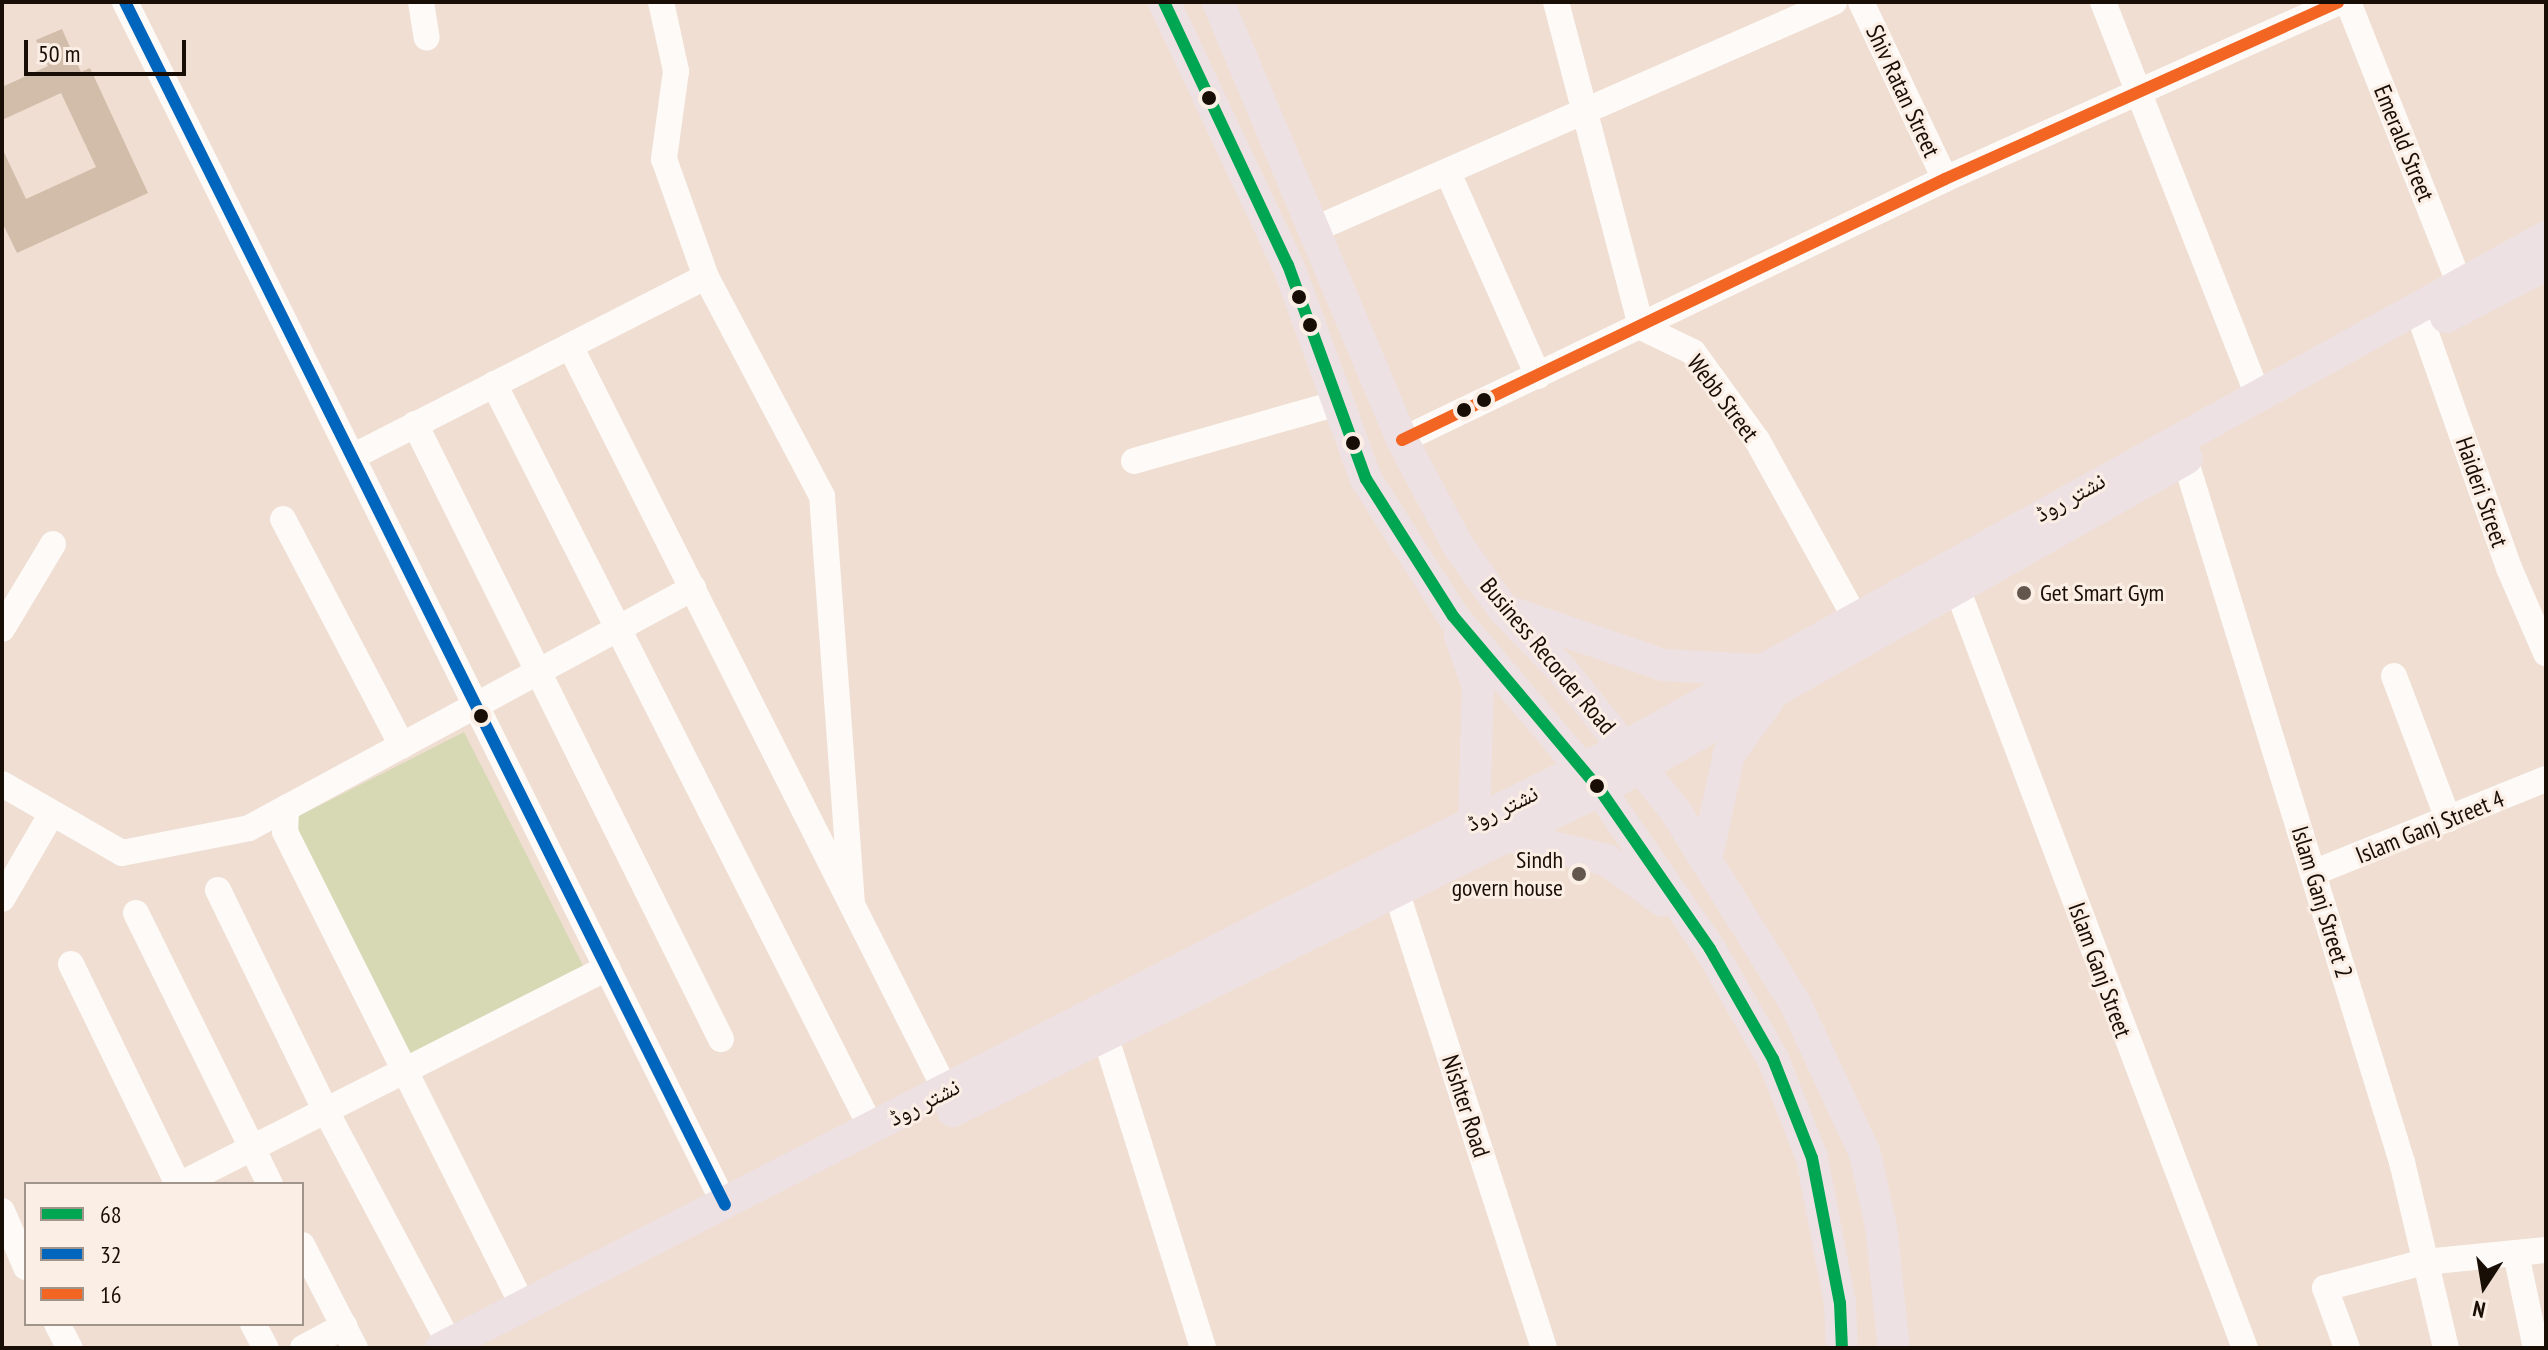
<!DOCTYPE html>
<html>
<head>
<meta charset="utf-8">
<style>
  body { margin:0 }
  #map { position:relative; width:2548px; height:1350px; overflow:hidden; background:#efded1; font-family:"PT Sans Narrow","Noto Naskh Arabic",sans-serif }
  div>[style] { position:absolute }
  .green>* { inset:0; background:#d7d9b4; transform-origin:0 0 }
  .building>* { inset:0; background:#d2bdaa }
  .minor>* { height:26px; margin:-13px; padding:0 13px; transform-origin:13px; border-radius:13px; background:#fdfaf8 }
  .major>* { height:32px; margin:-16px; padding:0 16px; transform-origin:16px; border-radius:16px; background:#eee1e4 }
  .bus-1>* { height:12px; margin:-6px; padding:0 6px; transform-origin:6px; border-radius:6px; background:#00a651 }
  .bus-2>* { height:12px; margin:-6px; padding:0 6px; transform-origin:6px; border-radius:6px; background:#0065bd }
  .bus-3>* { height:12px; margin:-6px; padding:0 6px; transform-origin:6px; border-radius:6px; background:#f26522 }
  .dots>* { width:22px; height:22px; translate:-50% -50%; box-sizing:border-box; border:4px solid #fbeee4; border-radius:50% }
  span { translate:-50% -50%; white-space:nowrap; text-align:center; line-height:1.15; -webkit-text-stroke:6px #fbeee4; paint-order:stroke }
  .street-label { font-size:24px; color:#180e06 }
  .poi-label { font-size:24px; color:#180e06 }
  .left { translate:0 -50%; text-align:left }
  .right { translate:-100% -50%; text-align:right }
  .frame { position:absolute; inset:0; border:4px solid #180e06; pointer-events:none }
  .legend { position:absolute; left:24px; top:1182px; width:280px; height:144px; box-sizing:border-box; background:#fbeee4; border:2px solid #a0948b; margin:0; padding:10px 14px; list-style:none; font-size:24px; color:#180e06 }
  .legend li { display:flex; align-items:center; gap:16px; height:40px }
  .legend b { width:40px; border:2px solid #a0948b }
  .north { position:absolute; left:2444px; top:1246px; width:80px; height:80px; -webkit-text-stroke:6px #fbeee4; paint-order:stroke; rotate:192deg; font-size:22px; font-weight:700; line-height:32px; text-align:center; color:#180e06 }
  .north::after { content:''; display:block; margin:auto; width:28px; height:36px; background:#180e06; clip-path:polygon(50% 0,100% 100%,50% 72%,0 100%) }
  .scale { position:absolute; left:24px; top:40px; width:162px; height:36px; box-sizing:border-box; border:4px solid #180e06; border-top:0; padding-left:10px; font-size:24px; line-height:28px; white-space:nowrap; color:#180e06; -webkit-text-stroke:6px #fbeee4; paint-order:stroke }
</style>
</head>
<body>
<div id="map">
  <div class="green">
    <div style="left:464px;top:732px;width:263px;height:194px;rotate:63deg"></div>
  </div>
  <div class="building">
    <div style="clip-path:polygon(62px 29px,81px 72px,90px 68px,148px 193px,17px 253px,2px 222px,2px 148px,26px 199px,96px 167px,61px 93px,2px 120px,2px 87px,48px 66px,36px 40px)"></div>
  </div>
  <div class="minor">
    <div style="left:125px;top:2px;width:1344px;rotate:63.49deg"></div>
    <div style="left:421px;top:2px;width:36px;rotate:81deg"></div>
    <div style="left:661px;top:2px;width:71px;rotate:77.7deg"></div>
    <div style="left:676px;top:71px;width:89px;rotate:97.8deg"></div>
    <div style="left:664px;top:159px;width:125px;rotate:70.4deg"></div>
    <div style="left:706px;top:277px;width:248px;rotate:62.1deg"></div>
    <div style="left:822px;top:496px;width:409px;rotate:85.8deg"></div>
    <div style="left:1556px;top:2px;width:336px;rotate:75.3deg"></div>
    <div style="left:1641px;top:327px;width:58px;rotate:25.7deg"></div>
    <div style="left:1693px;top:352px;width:109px;rotate:54deg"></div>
    <div style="left:1757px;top:440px;width:201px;rotate:61.1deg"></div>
    <div style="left:1861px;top:2px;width:196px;rotate:64.6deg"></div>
    <div style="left:2103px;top:2px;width:422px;rotate:68.5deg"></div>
    <div style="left:2348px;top:2px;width:304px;rotate:68.4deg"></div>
    <div style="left:1449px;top:175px;width:220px;rotate:66.1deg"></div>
    <div style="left:1313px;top:230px;width:569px;rotate:-23.64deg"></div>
    <div style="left:2424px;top:328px;width:255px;rotate:70.5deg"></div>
    <div style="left:2509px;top:568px;width:93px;rotate:66.5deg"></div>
    <div style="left:570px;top:346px;width:835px;rotate:63.22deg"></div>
    <div style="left:494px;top:384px;width:835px;rotate:63.1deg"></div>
    <div style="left:415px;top:424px;width:687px;rotate:63.55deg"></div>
    <div style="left:1402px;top:440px;width:602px;rotate:-25.67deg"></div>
    <div style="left:1945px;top:179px;width:431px;rotate:-24.2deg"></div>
    <div style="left:352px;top:457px;width:397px;rotate:-27deg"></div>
    <div style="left:2185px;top:459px;width:736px;rotate:72.85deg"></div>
    <div style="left:2402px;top:1162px;width:191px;rotate:76.7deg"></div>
    <div style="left:1134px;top:461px;width:211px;rotate:-15.9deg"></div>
    <div style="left:283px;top:519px;width:256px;rotate:62.3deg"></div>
    <div style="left:1958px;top:591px;width:810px;rotate:69.24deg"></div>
    <div style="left:2px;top:629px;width:99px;rotate:-59deg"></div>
    <div style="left:2394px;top:676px;width:153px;rotate:69.3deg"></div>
    <div style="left:2px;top:784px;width:138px;rotate:29.9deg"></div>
    <div style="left:122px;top:853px;width:129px;rotate:-11.1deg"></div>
    <div style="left:249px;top:828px;width:505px;rotate:-28.39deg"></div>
    <div style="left:286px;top:808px;width:24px;rotate:92deg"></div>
    <div style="left:285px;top:832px;width:533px;rotate:63.34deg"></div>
    <div style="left:1390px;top:872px;width:500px;rotate:72.07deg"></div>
    <div style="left:2313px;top:873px;width:251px;rotate:-22deg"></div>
    <div style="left:218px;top:890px;width:248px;rotate:64deg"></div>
    <div style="left:327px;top:1113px;width:262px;rotate:62deg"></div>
    <div style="left:2px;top:899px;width:99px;rotate:-59.8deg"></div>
    <div style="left:136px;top:913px;width:302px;rotate:63.7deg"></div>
    <div style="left:71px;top:964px;width:245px;rotate:64.1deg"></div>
    <div style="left:1100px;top:1019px;width:345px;rotate:72.6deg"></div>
    <div style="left:181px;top:1184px;width:478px;rotate:-26.9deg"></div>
    <div style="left:2px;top:1211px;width:61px;rotate:66.8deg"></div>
    <div style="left:302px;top:1245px;width:116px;rotate:62.8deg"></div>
    <div style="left:2516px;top:1254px;width:96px;rotate:78deg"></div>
    <div style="left:57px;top:1324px;width:27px;rotate:62deg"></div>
    <div style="left:253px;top:1324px;width:27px;rotate:62deg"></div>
    <div style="left:303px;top:1348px;width:47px;rotate:-28.2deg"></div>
    <div style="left:2347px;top:1348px;width:64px;rotate:-110.1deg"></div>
    <div style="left:2325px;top:1288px;width:103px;rotate:-14.6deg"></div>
    <div style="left:2425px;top:1262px;width:122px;rotate:-5.7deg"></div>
  </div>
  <div class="major">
    <div style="left:1164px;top:2px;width:291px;rotate:64.8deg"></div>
    <div style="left:1288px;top:265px;width:228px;rotate:70deg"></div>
    <div style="left:1366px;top:479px;width:162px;rotate:57.6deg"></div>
    <div style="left:1453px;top:616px;width:228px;rotate:49.8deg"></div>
    <div style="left:1600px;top:790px;width:193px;rotate:55.3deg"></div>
    <div style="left:1710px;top:949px;width:127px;rotate:60.2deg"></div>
    <div style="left:1773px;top:1059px;width:106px;rotate:68.5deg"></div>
    <div style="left:1812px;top:1158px;width:148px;rotate:79.1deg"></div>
    <div style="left:1840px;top:1303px;width:45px;rotate:87.5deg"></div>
    <div style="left:1218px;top:2px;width:475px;rotate:67.2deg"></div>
    <div style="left:1402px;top:440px;width:118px;rotate:62.1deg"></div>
    <div style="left:1457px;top:544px;width:80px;rotate:54.7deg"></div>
    <div style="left:1503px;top:609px;width:85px;rotate:46deg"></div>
    <div style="left:1562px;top:670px;width:182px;rotate:51.2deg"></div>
    <div style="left:1676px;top:812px;width:225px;rotate:58.1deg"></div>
    <div style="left:1795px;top:1003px;width:166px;rotate:65.1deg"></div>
    <div style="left:1865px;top:1154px;width:75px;rotate:77.6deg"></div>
    <div style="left:1881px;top:1227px;width:122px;rotate:83.9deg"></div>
    <div style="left:2446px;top:317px;width:113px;rotate:-27.5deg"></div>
    <div style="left:1513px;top:613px;width:159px;rotate:19.1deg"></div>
    <div style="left:1663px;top:665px;width:95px;rotate:3deg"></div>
    <div style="left:1460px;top:636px;width:53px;rotate:70.2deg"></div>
    <div style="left:1478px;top:686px;width:136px;rotate:91.7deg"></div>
    <div style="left:1506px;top:836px;width:104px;rotate:13.4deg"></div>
    <div style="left:1607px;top:860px;width:69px;rotate:36.2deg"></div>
    <div style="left:1706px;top:861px;width:109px;rotate:-77.9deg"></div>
    <div style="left:1729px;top:754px;width:66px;rotate:-53.7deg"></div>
    <div style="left:953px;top:1111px;width:722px;rotate:-26.39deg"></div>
    <div style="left:1600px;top:790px;width:674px;rotate:-29.49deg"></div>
    <div style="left:441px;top:1348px;width:938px;rotate:-27.14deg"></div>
    <div style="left:1276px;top:920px;width:366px;rotate:-26.3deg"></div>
    <div style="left:1604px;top:758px;width:1076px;rotate:-28.95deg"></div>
  </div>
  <div class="bus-1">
    <div style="left:1164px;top:2px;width:291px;rotate:64.8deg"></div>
    <div style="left:1288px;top:265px;width:228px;rotate:70deg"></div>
    <div style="left:1366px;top:479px;width:162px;rotate:57.6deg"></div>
    <div style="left:1453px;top:616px;width:228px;rotate:49.8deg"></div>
    <div style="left:1600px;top:790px;width:193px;rotate:55.3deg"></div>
    <div style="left:1710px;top:949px;width:127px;rotate:60.2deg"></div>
    <div style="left:1773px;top:1059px;width:106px;rotate:68.5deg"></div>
    <div style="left:1812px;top:1158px;width:148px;rotate:79.1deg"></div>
    <div style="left:1840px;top:1303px;width:45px;rotate:87.5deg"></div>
  </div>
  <div class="bus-2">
    <div style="left:125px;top:2px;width:1344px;rotate:63.49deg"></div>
  </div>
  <div class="bus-3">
    <div style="left:1402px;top:440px;width:602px;rotate:-25.67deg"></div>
    <div style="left:1945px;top:179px;width:431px;rotate:-24.2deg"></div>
  </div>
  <div class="dots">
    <div style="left:1209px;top:98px;background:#180e06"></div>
    <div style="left:1299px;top:297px;background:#180e06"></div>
    <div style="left:1310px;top:325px;background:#180e06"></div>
    <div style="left:1484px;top:400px;background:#180e06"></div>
    <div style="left:1464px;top:410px;background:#180e06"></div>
    <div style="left:1353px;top:443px;background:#180e06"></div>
    <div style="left:2024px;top:593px;background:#63574d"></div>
    <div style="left:481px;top:716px;background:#180e06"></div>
    <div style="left:1597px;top:786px;background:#180e06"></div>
    <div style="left:1579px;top:874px;background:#63574d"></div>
  </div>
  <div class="street-label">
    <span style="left:1903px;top:91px;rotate:65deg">Shiv Ratan Street</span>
    <span style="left:2404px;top:143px;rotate:68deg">Emerald Street</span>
    <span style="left:1723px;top:398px;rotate:53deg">Webb Street</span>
    <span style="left:2482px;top:492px;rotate:71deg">Haideri Street</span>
    <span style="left:2070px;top:497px;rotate:-29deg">نشتر روڈ</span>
    <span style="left:1548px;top:656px;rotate:50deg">Business Recorder Road</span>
    <span style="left:1502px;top:808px;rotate:-26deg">نشتر روڈ</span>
    <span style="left:2430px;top:827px;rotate:-22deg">Islam Ganj Street 4</span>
    <span style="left:2322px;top:902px;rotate:73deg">Islam Ganj Street 2</span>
    <span style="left:2100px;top:970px;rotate:70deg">Islam Ganj Street</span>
    <span style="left:924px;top:1102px;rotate:-27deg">نشتر روڈ</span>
    <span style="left:1466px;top:1106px;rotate:72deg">Nishter Road</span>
  </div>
  <div class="poi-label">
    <span class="left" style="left:2040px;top:593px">Get Smart Gym</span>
    <span class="right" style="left:1563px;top:874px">Sindh<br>govern house</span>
  </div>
  <div class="frame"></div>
  <ul class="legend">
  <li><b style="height:10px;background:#00a651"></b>68</li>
  <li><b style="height:10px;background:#0065bd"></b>32</li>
  <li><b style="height:10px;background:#f26522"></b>16</li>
  </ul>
  <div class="north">N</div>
  <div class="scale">50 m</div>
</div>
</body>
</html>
